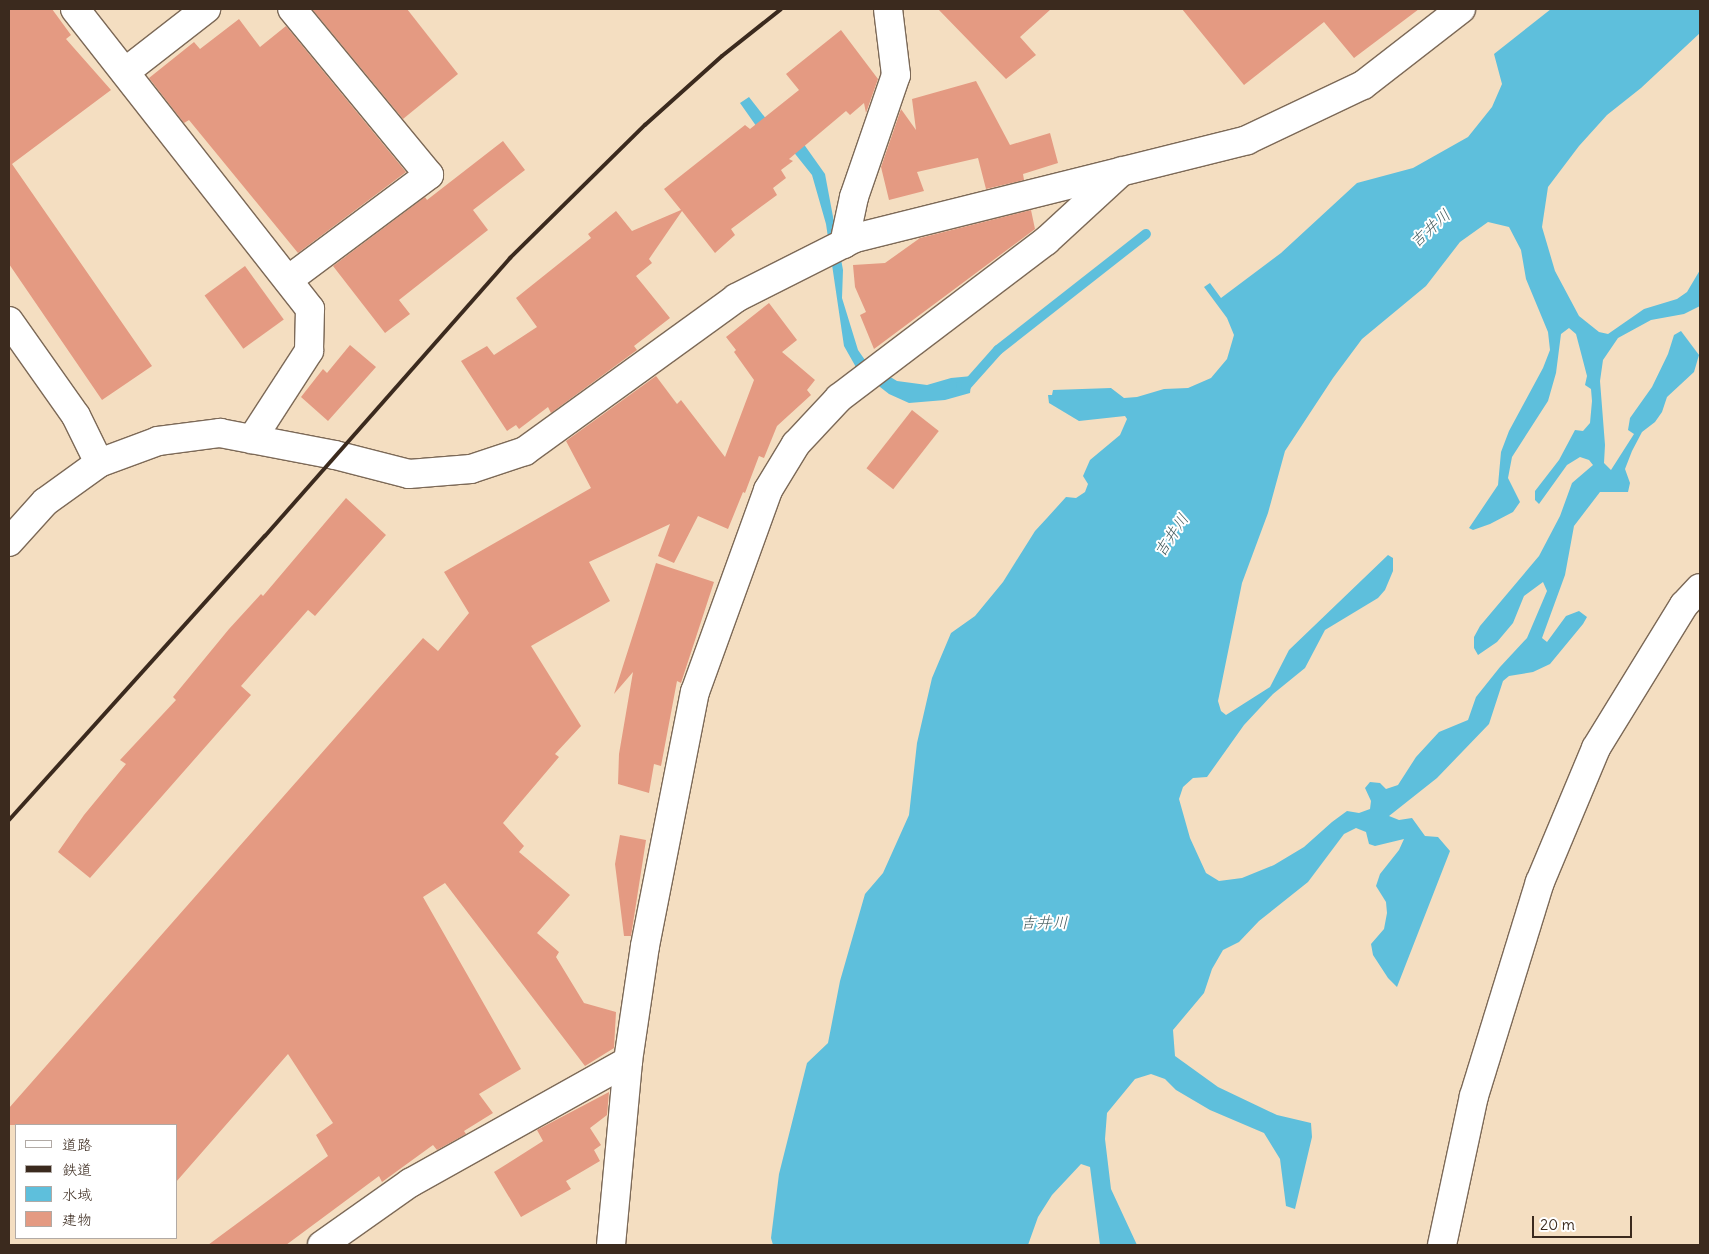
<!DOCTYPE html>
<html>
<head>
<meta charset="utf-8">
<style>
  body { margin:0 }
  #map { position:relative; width:1709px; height:1254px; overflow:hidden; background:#f4dec1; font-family:Delius,"Klee One",sans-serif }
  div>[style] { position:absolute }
  .water>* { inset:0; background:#5ebfdc }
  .stream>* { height:10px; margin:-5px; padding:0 5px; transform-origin:5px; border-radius:5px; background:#5ebfdc }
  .building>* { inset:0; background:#e49a82; transform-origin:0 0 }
  .roads { filter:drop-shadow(1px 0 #7c6957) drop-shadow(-1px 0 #7c6957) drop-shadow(0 1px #7c6957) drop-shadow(0 -1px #7c6957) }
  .street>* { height:28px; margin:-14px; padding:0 14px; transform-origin:14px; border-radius:14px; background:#fff }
  .secondary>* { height:28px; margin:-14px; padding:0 14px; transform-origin:14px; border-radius:14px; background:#fff }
  .rail>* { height:4px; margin:-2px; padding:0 2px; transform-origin:2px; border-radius:2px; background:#3b2a1e }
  span { translate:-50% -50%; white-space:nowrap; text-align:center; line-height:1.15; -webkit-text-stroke:4px #fff; paint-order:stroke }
  .water-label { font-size:16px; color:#475e60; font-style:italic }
  .frame { position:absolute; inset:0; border:10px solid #3b2a1e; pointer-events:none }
  .legend { position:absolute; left:15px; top:1124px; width:162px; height:115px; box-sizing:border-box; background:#fff; border:1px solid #b1aaa5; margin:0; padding:6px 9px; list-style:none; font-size:15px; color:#3b2a1e }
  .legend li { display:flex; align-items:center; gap:10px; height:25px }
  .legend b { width:25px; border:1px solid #b1aaa5 }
  .scale { position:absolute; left:1532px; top:1216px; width:100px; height:22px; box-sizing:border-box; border:2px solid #3b2a1e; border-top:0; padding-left:6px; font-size:15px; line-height:18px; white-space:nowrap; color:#3b2a1e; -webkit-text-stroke:4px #fff; paint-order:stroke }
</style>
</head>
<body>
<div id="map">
  <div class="water">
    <div style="clip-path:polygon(evenodd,1551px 9px,1700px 9px,1700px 33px,1641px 88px,1607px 115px,1579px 146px,1548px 187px,1542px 227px,1555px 271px,1579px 316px,1599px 332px,1608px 334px,1644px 309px,1677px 299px,1687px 292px,1700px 270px,1700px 306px,1684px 314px,1651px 320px,1618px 338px,1603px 360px,1600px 381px,1605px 445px,1604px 463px,1611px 470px,1634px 434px,1628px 430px,1630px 418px,1652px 387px,1668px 354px,1674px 335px,1681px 331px,1699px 355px,1694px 372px,1667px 397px,1662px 412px,1655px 422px,1642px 432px,1632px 451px,1625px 469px,1630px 483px,1628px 492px,1600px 492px,1574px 526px,1565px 575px,1542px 638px,1547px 642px,1566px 616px,1579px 611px,1587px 617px,1583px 624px,1550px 664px,1533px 672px,1509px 676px,1503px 681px,1489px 724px,1437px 778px,1389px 816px,1399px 820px,1412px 818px,1425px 836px,1438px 837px,1450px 851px,1397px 987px,1388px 978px,1373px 955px,1371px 944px,1384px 929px,1387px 913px,1386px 902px,1376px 886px,1380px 874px,1399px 850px,1404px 839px,1375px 846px,1369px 844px,1366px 832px,1356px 828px,1344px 834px,1308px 882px,1259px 921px,1239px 942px,1223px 950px,1212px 969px,1204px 993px,1173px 1030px,1175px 1056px,1218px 1087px,1277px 1115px,1311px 1123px,1312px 1137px,1295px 1209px,1286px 1206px,1280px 1159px,1264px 1133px,1210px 1110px,1176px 1090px,1165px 1079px,1151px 1074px,1135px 1079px,1107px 1113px,1105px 1139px,1111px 1189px,1137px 1245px,1100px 1245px,1090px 1167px,1081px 1164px,1052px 1195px,1038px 1217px,1028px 1245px,773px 1245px,771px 1238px,779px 1174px,807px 1063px,828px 1043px,840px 981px,865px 894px,883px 873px,909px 815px,917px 743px,932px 678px,951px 633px,975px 616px,1003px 582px,1035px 531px,1047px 518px,1066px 497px,1076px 498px,1085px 492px,1088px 484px,1083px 476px,1090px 460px,1120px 435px,1127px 419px,1125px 416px,1079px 421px,1049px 403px,1048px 395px,1052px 395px,1053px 390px,1111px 388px,1124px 398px,1137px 397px,1164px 389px,1188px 388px,1211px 378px,1227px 359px,1234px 335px,1227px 318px,1204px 287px,1210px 283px,1221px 298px,1281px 253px,1357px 183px,1413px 168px,1468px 137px,1492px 107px,1502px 84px,1494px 54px,1551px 9px,1488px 222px,1509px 227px,1521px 250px,1526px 279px,1548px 332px,1550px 350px,1543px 368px,1509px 431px,1501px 452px,1498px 485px,1469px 528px,1473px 530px,1490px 524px,1513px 512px,1520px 502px,1508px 478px,1512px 457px,1548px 401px,1556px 373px,1561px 334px,1569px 328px,1576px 334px,1581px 353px,1587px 376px,1585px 385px,1591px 389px,1592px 401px,1590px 423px,1583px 431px,1575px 430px,1559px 460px,1535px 491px,1535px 500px,1539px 504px,1567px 465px,1580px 457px,1589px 460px,1593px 465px,1572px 483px,1560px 516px,1539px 556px,1480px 626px,1474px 637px,1474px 648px,1478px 655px,1497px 642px,1513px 623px,1524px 596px,1543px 582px,1547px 591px,1527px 638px,1500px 667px,1476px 697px,1468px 720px,1439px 732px,1416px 757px,1398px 785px,1386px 789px,1380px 783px,1370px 782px,1365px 788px,1371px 801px,1370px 809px,1359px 813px,1347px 811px,1332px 822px,1304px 847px,1274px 865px,1242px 878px,1219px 881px,1206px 873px,1190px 838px,1179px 799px,1183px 787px,1193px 778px,1207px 777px,1244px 725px,1273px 694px,1305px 668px,1325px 630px,1378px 598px,1385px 590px,1393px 571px,1393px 558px,1388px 555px,1289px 650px,1270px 687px,1226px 715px,1221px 711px,1218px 701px,1242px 583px,1268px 513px,1285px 451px,1333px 378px,1362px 339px,1426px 286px,1460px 242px,1488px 222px)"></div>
    <div style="clip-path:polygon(749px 97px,767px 120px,803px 143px,825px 174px,843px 270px,842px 298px,858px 350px,867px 363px,897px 381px,927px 385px,951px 378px,972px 376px,970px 393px,945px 400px,909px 403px,889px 394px,857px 369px,844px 346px,826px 224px,812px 175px,792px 150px,759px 130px,740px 103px)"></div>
  </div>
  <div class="stream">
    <div style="left:961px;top:386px;width:5px"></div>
    <div style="left:966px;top:386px;width:48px;rotate:-48.4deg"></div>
    <div style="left:998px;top:350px;width:188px;rotate:-38.1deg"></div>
  </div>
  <div class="building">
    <div style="clip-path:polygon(9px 9px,52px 9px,71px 35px,66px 39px,111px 90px,12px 164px,152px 366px,102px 400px,9px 264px)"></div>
    <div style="clip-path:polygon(312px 9px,407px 9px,458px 74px,403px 119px)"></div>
    <div style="clip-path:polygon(938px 9px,1051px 9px,1020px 37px,1036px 55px,1006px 79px)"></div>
    <div style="clip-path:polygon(1182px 9px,1419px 9px,1354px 58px,1324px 22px,1244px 85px)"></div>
    <div style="clip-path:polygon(239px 19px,260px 47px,286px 26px,406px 172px,298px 253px,189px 120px,184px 123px,149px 78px,194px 42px,200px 49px)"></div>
    <div style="clip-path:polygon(841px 30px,878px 79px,866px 113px,864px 103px,850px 115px,846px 111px,789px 159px,793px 161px,781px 170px,786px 178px,773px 188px,777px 195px,731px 229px,735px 235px,715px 253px,682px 211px,649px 259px,652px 263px,636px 276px,670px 318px,634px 346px,637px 350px,551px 413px,548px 407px,519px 429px,516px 425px,507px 431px,461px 361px,487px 346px,494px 355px,537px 327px,516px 298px,591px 238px,588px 234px,616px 211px,632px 231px,681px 210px,664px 189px,745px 125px,750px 129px,799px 90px,786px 74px)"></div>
    <div style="clip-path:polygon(976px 81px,1010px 145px,1050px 133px,1058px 163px,1023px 174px,1024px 180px,986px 189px,978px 158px,917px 172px,924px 191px,889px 200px,881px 167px,901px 109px,916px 130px,912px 99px)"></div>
    <div style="clip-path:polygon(503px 141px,525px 170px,473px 210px,488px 230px,399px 300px,410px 314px,385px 333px,333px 266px,425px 197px,427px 200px)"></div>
    <div style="clip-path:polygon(1031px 210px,1035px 229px,874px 349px,860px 315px,866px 312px,855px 287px,853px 265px,885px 263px,920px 238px)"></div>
    <div style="left:245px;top:266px;width:66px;height:50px;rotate:54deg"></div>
    <div style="clip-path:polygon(769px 303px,797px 340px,782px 352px,815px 380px,807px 390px,811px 395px,777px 426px,764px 458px,759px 456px,745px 493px,743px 492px,728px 529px,698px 516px,674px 563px,658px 556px,670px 524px,589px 562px,610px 601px,531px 646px,581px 726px,555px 754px,559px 757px,503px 823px,524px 846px,519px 852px,570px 895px,537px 933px,559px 952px,556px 957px,584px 1003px,616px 1012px,614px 1048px,585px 1066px,445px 883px,423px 897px,521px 1069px,479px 1094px,493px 1113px,464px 1131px,466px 1134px,437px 1150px,433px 1145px,382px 1182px,379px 1176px,286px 1245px,208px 1245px,328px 1156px,316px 1135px,333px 1123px,288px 1054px,176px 1182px,176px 1125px,9px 1125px,9px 1108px,423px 638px,438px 651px,469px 613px,444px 572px,591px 488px,566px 441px,656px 376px,677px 404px,681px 400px,725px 457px,754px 380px,734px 352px,736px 350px,726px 337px)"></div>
    <div style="clip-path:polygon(350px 345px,376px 367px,328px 421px,301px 397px,323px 369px,327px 373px)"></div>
    <div style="left:912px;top:410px;width:34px;height:74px;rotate:38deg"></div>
    <div style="clip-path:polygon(346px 498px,386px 535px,315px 616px,308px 610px,241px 686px,251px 695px,90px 878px,58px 852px,84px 815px,126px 764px,120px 760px,176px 700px,173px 697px,229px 629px,261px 594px,263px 596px)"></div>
    <div style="clip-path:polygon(656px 563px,714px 582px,681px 683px,677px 681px,661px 766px,654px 764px,649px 793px,618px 784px,619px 754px,633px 672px,614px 694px)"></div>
    <div style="clip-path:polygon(620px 835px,646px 840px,631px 936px,624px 936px,615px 864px)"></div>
    <div style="clip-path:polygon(609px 1092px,607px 1115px,590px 1128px,601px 1145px,594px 1150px,600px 1161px,566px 1181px,571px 1189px,521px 1217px,494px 1172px,543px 1141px,537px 1130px)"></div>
  </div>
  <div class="roads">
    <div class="street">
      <div style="left:75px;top:9px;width:381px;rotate:51.9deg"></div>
      <div style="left:310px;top:309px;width:42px;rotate:91.4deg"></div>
      <div style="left:309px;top:351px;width:105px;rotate:122.9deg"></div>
      <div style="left:125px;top:72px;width:103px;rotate:-37.9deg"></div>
      <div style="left:844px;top:244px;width:48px;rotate:-78deg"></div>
      <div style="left:854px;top:197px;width:129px;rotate:-71deg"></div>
      <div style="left:896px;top:75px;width:66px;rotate:-96.9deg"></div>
      <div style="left:288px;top:280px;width:176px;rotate:-36.7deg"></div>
      <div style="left:429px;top:175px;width:215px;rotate:-129.5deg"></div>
      <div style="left:9px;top:321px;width:116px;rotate:54.8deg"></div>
      <div style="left:76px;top:416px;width:52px;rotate:63.9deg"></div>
      <div style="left:322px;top:1245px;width:108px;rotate:-35.2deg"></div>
      <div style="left:410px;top:1183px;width:250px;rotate:-29.2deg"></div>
      <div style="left:611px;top:1245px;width:185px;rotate:-84.7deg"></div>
      <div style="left:628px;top:1061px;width:116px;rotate:-81.6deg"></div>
      <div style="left:645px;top:946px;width:259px;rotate:-78.9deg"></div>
      <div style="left:695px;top:692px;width:215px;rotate:-70.1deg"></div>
      <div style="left:768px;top:490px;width:54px;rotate:-58.7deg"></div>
      <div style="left:796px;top:444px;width:63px;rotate:-46.9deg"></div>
      <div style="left:839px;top:398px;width:260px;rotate:-37.2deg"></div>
      <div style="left:1046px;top:241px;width:103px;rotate:-42.6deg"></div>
      <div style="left:1442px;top:1245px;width:152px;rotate:-77.9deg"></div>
      <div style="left:1474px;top:1096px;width:224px;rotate:-72.9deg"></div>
      <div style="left:1540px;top:882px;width:145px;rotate:-67.3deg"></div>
      <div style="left:1596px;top:748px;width:168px;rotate:-58.4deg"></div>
      <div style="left:1684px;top:605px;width:23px;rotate:-47deg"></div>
    </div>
    <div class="secondary">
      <div style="left:9px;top:542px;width:54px;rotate:-48deg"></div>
      <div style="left:45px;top:502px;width:67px;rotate:-35.8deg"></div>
      <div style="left:99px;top:463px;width:63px;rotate:-20.4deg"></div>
      <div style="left:158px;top:441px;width:63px;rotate:-7.4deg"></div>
      <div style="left:220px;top:433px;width:117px;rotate:10.8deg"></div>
      <div style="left:335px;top:455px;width:76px;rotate:14.4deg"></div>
      <div style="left:409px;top:474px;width:62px;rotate:-4.6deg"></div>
      <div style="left:471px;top:469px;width:57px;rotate:-18.4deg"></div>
      <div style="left:525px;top:451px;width:261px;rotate:-35.9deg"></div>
      <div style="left:736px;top:298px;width:133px;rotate:-26.8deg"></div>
      <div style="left:855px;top:238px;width:404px;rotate:-14deg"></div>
      <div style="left:1247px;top:140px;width:128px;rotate:-25.4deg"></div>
      <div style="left:1363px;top:85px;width:124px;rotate:-37.8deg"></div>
    </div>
  </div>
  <div class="rail">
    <div style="left:9px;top:820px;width:382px;rotate:-48deg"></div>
    <div style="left:265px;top:536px;width:371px;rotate:-48.6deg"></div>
    <div style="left:510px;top:258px;width:190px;rotate:-44.6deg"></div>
    <div style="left:645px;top:125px;width:103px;rotate:-41.9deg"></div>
    <div style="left:722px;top:56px;width:75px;rotate:-38.5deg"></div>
  </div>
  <div class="water-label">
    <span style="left:1430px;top:228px;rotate:-42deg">吉井川</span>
    <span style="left:1171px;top:535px;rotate:-56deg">吉井川</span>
    <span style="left:1044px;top:922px">吉井川</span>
  </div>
  <div class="frame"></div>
  <ul class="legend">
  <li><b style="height:6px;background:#fff"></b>道路</li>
  <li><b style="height:6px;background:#3b2a1e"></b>鉄道</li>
  <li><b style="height:14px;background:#5ebfdc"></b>水域</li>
  <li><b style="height:14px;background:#e49a82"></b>建物</li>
  </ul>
  <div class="scale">20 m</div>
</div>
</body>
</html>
